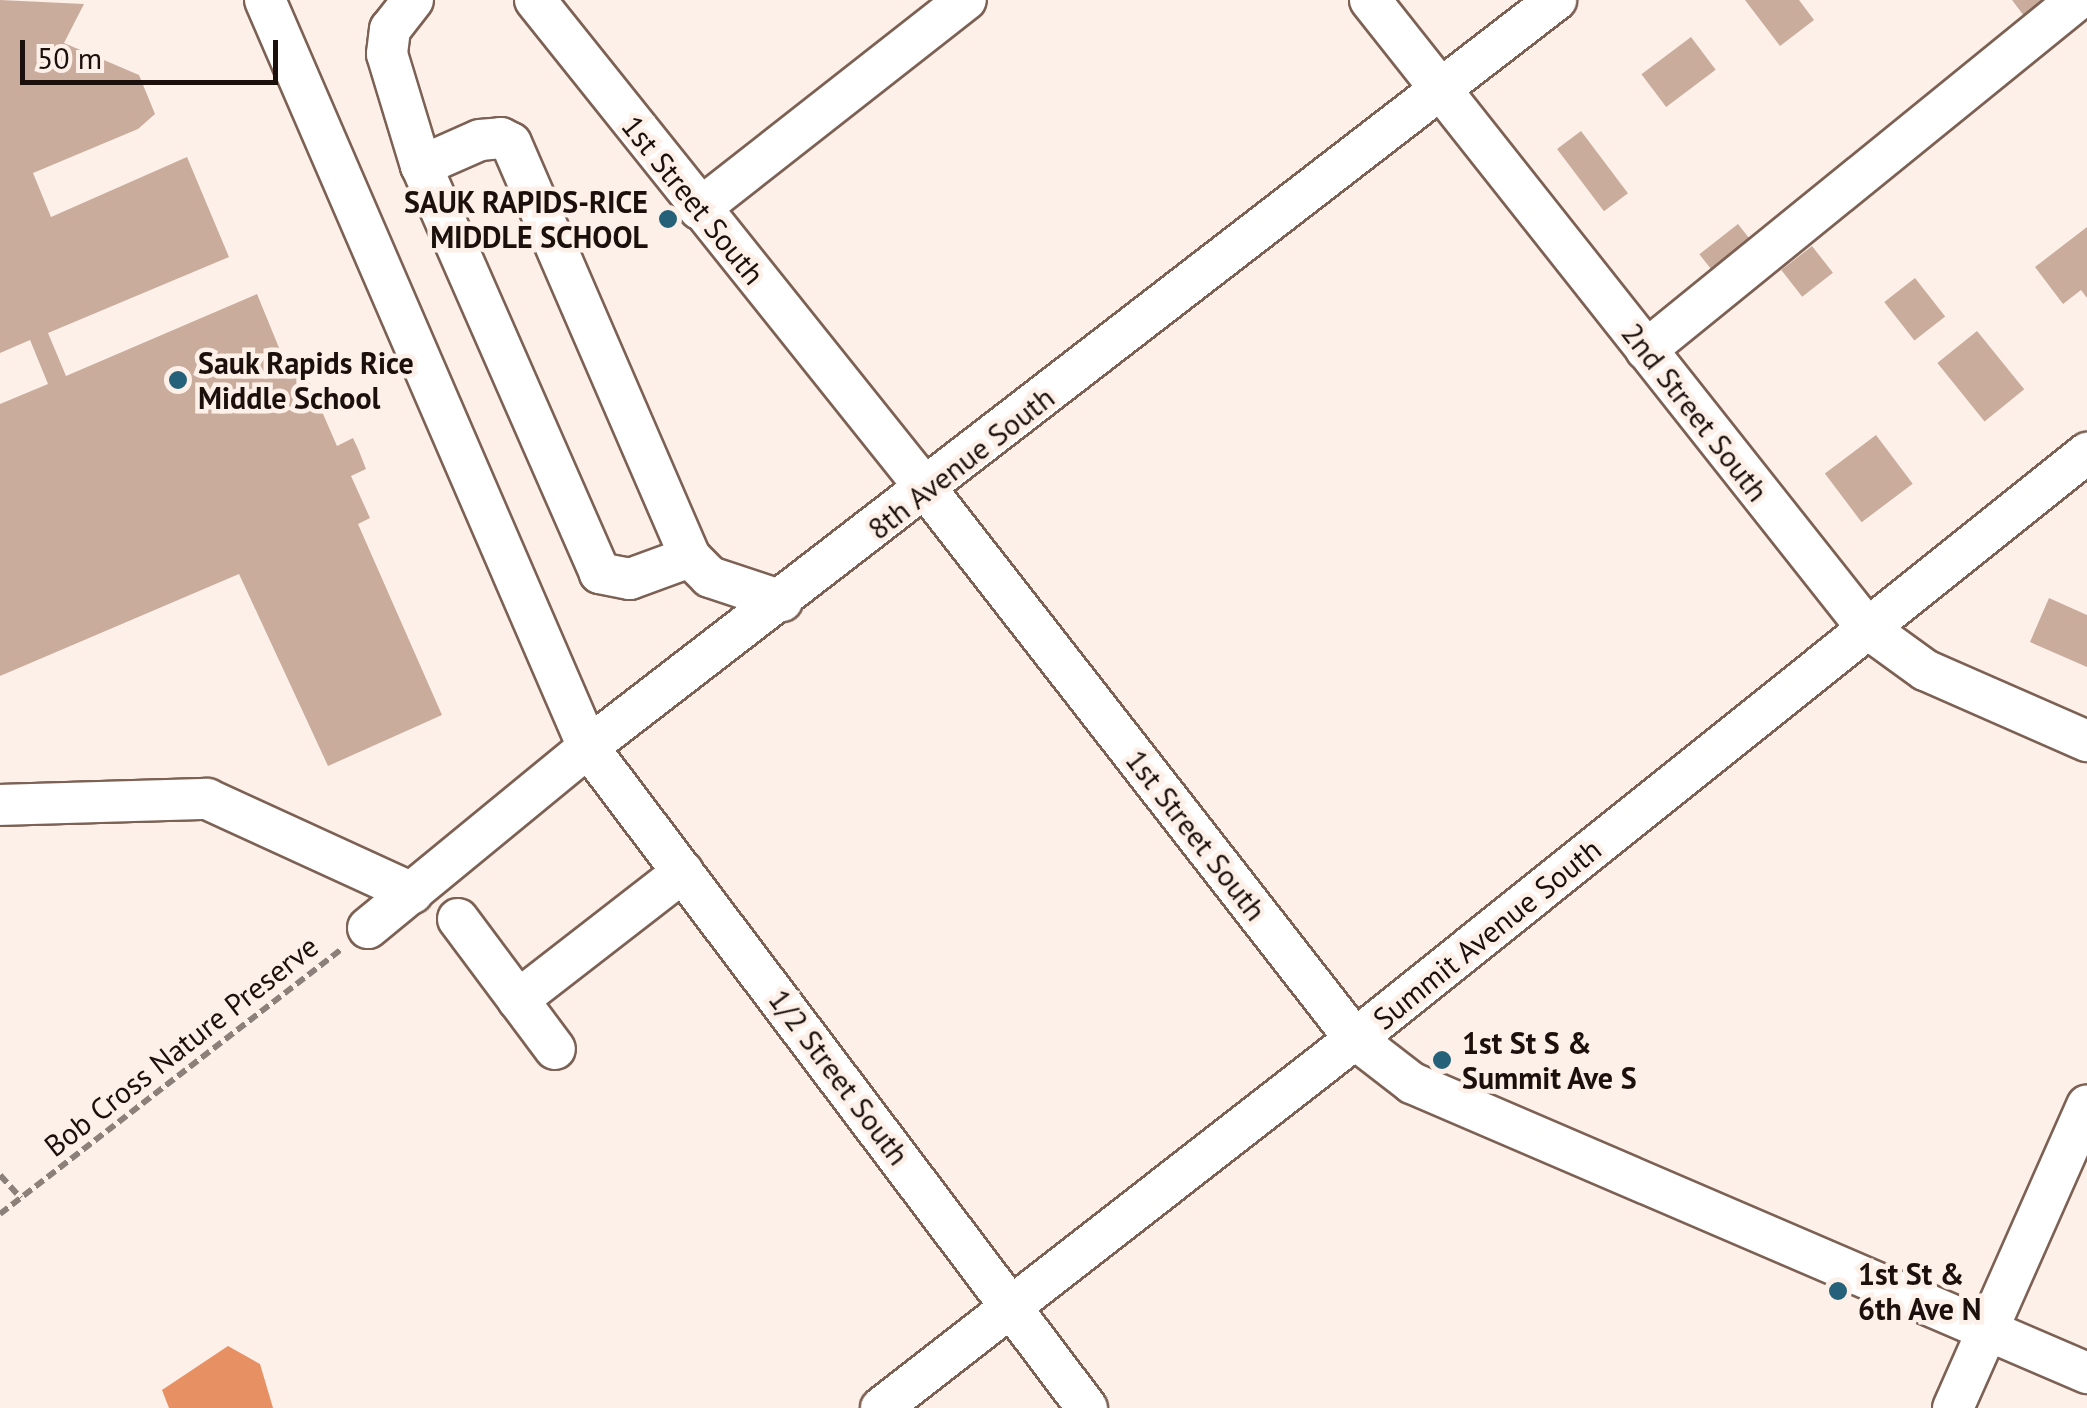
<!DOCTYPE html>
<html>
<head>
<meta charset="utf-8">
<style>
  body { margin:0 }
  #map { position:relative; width:2087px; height:1408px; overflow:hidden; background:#fdf0e9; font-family:"PT Sans",sans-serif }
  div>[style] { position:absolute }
  .water>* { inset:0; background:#e69063 }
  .building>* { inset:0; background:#caac9d; transform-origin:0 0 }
  .path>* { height:6px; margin-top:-3px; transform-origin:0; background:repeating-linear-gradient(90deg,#8c807a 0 10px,transparent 0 15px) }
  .roads { filter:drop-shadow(2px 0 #7c6154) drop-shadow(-2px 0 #7c6154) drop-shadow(0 2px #7c6154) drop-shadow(0 -2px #7c6154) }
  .minor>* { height:40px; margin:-20px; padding:0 20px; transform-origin:20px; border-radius:20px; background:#fff }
  .dots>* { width:28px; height:28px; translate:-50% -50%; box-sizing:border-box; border:5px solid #fdf0e9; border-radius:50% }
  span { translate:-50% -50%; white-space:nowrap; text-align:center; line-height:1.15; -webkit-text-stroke:9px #fdf0e9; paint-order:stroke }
  .street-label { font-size:30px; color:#1b100b }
  .poi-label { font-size:30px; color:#1b100b; font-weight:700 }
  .right { translate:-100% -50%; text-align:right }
  .left { translate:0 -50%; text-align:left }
  .scale { position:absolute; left:20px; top:40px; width:258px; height:45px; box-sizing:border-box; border:5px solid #1b100b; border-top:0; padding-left:12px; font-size:30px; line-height:35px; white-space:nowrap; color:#1b100b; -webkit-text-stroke:8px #fdf0e9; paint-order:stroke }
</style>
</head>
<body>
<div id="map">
  <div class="water">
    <div style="clip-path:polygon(228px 1346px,260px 1364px,273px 1408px,169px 1408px,162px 1390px)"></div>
  </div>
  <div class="building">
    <div style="clip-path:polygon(0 0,84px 4px,64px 43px,139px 75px,155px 114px,138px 129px,33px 173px,51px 217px,187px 157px,229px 257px,48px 333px,66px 376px,257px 294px,284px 360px,297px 354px,337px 446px,353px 438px,359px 451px,366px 469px,351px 476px,370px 518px,358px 524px,442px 715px,328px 766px,239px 574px,0 676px,0 404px,48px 384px,30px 340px,0 353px)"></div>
    <div style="clip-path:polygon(1745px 0,1799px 0,1814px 20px,1780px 46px)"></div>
    <div style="clip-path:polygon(2012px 0,2053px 0,2027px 20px)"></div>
    <div style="left:1691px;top:37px;width:41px;height:62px;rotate:53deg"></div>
    <div style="left:1581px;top:131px;width:78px;height:30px;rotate:53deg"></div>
    <div style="left:1738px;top:224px;width:36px;height:49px;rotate:52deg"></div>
    <div style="clip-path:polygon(2087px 227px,2087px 298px,2081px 290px,2063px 304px,2035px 267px)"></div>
    <div style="left:1812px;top:246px;width:34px;height:39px;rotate:52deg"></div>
    <div style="left:1915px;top:278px;width:49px;height:39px;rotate:52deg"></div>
    <div style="left:1977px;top:331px;width:75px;height:51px;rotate:51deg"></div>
    <div style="left:1876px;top:435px;width:61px;height:64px;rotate:53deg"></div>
    <div style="clip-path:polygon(2049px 598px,2087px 615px,2087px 667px,2030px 642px)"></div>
  </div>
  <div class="path">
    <div style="left:0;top:1175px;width:31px;rotate:48deg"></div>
    <div style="left:0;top:1214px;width:434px;rotate:-37.8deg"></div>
  </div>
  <div class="roads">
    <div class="minor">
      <div style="left:265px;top:0;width:814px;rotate:66.62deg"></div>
      <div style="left:588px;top:747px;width:828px;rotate:52.95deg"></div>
      <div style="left:413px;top:0;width:37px;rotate:128deg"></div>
      <div style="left:390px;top:29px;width:25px;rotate:97deg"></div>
      <div style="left:387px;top:54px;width:117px;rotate:73.1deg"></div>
      <div style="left:535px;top:0;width:628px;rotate:51.34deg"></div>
      <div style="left:927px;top:490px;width:696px;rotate:52.06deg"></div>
      <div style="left:1355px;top:1039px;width:72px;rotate:37.7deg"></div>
      <div style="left:1412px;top:1083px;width:735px;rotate:23.25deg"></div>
      <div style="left:1370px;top:0;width:801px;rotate:51.64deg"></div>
      <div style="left:1867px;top:628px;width:72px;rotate:35.9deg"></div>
      <div style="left:1925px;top:670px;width:177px;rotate:23.7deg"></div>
      <div style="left:699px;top:209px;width:339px;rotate:-38.1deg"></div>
      <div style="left:1646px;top:350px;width:555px;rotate:-39.08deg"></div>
      <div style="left:690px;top:557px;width:64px;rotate:159.9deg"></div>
      <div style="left:630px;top:579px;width:31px;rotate:-169deg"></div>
      <div style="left:600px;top:573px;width:445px;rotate:-113.7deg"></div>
      <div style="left:421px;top:166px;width:64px;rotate:-23.8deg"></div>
      <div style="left:480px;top:140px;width:21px;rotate:-5deg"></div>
      <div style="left:501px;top:138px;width:11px;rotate:27deg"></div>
      <div style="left:511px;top:143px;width:451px;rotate:66.6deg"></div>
      <div style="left:690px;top:557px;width:28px;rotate:45deg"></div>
      <div style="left:710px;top:577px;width:76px;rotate:18.4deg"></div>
      <div style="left:0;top:805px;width:207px;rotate:-1.7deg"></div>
      <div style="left:207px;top:799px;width:226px;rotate:24.6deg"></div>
      <div style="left:458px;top:919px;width:162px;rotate:53.3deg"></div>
      <div style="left:368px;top:928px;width:285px;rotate:-39.4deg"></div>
      <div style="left:588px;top:747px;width:1223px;rotate:-37.66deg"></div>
      <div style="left:518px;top:1000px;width:209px;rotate:-37.8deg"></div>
      <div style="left:881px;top:1408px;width:601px;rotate:-37.9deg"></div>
      <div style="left:1355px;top:1039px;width:938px;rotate:-38.68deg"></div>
      <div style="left:1953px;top:1408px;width:331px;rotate:-66.1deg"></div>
    </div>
  </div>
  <div class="dots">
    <div style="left:668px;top:219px;background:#256179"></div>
    <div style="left:178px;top:380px;background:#256179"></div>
    <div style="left:1442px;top:1060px;background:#256179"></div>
    <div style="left:1838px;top:1291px;background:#256179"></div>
  </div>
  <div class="street-label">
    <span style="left:693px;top:200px;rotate:51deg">1st Street South</span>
    <span style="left:1695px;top:412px;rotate:52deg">2nd Street South</span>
    <span style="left:961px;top:463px;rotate:-38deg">8th Avenue South</span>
    <span style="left:1196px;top:835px;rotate:52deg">1st Street South</span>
    <span style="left:1487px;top:934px;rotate:-39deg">Summit Avenue South</span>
    <span style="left:181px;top:1046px;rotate:-38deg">Bob Cross Nature Preserve</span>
    <span style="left:839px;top:1077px;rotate:53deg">1/2 Street South</span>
  </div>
  <div class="poi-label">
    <span class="right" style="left:648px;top:219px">SAUK RAPIDS-RICE<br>MIDDLE SCHOOL</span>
    <span class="left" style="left:198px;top:380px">Sauk Rapids Rice<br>Middle School</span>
    <span class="left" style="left:1462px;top:1060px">1st St S &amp;<br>Summit Ave S</span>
    <span class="left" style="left:1858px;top:1291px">1st St &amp;<br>6th Ave N</span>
  </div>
  <div class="scale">50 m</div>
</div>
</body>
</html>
